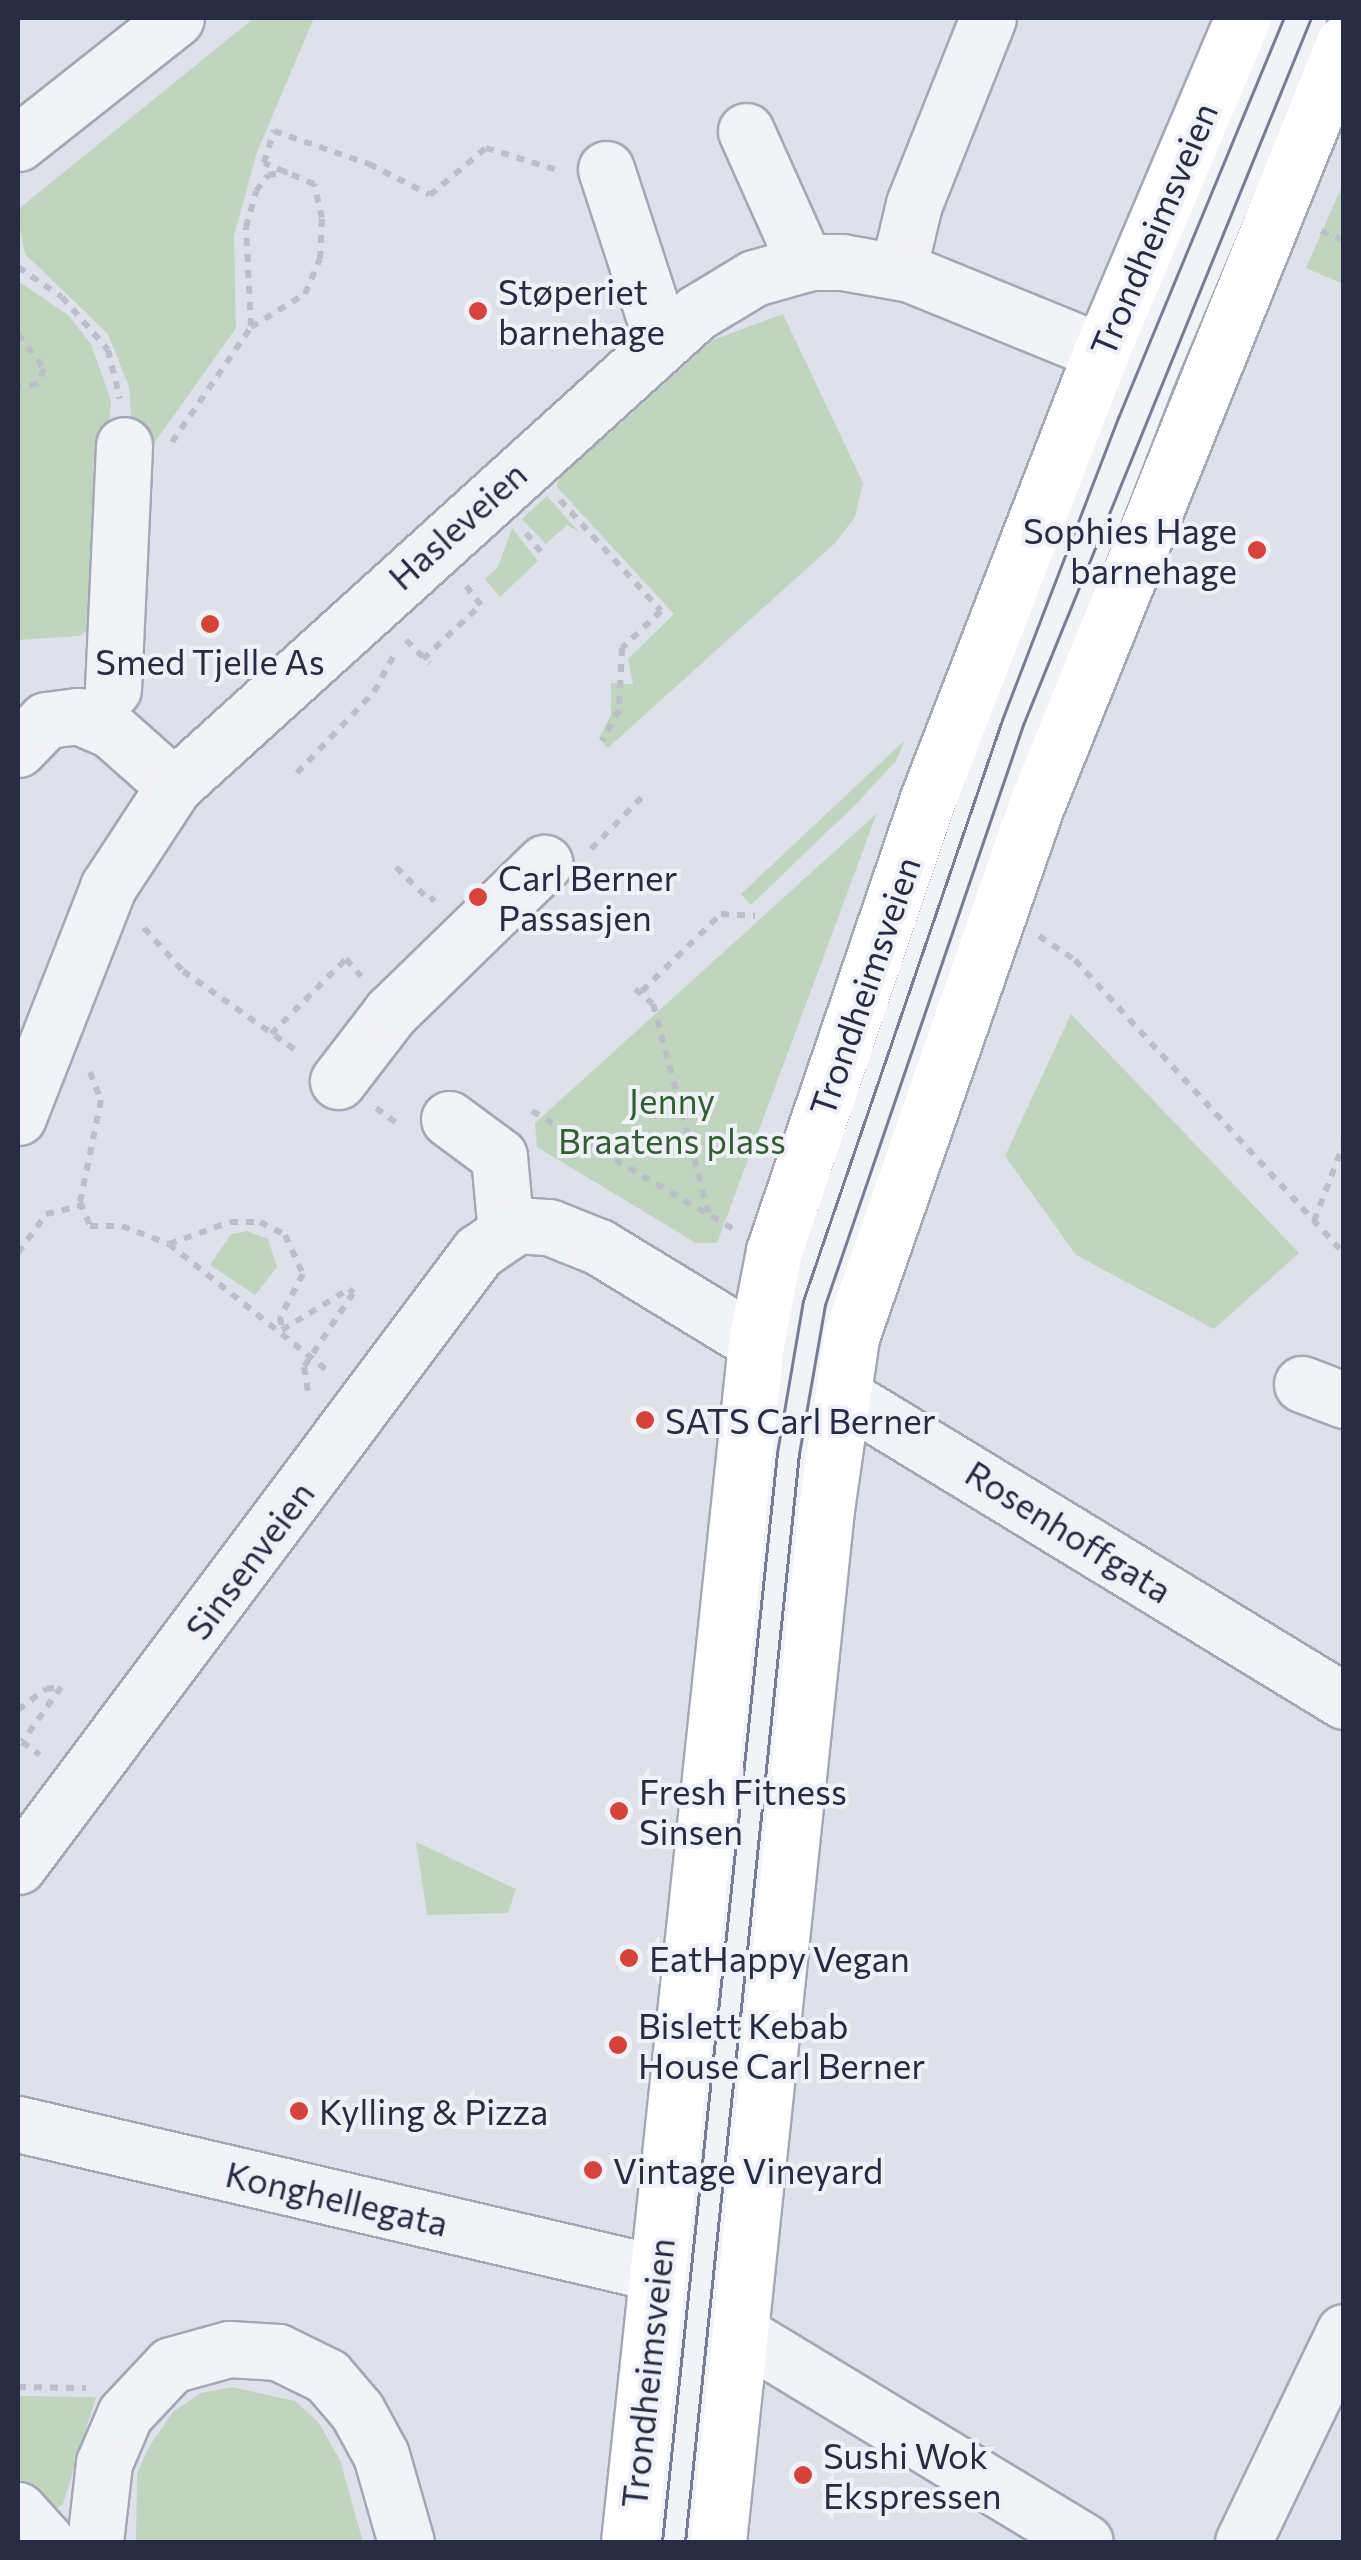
<!DOCTYPE html>
<html>
<head>
<meta charset="utf-8">
<style>
  body { margin:0 }
  #map { position:relative; width:1361px; height:2560px; overflow:hidden; background:#dfe1ea; font-family:Commissioner,sans-serif }
  div>[style] { position:absolute }
  .green>* { inset:0; background:#c1d4c0 }
  .path>* { height:6px; margin-top:-3px; transform-origin:0; background:repeating-linear-gradient(90deg,#bdbfc8 0 8px,transparent 0 16px) }
  .roads { filter:drop-shadow(2px 0 #a4a7b4) drop-shadow(-2px 0 #a4a7b4) drop-shadow(0 2px #a4a7b4) drop-shadow(0 -2px #a4a7b4) }
  .minor>* { height:55px; margin:-27.5px; padding:0 27.5px; transform-origin:27.5px; border-radius:27.5px; background:#f2f3f7 }
  .major>* { height:55px; margin:-27.5px; padding:0 27.5px; transform-origin:27.5px; border-radius:27.5px; background:#fff }
  .tram>* { height:2.5px; margin:-1.25px; padding:0 1.25px; transform-origin:1.25px; border-radius:1.25px; background:#787d94 }
  .dots>* { width:28px; height:28px; translate:-50% -50%; box-sizing:border-box; border:5px solid #eff1f7; border-radius:50% }
  span { translate:-50% -50%; white-space:nowrap; text-align:center; line-height:1.15; -webkit-text-stroke:8px #eff1f7; paint-order:stroke }
  .street-label { font-size:35px; color:#272c42 }
  .poi-label { font-size:35px; color:#272c42 }
  .left { translate:0 -50%; text-align:left }
  .right { translate:-100% -50%; text-align:right }
  .park-label { font-size:35px; color:#335e34 }
  .frame { position:absolute; inset:0; border:20px solid #272c42; pointer-events:none }
</style>
</head>
<body>
<div id="map">
  <div class="green">
    <div style="clip-path:polygon(254px 18px,314px 18px,257px 152px,234px 236px,236px 328px,150px 449px,133px 440px,129px 387px,108px 334px,25px 254px,18px 218px,21px 207px)"></div>
    <div style="clip-path:polygon(1343px 184px,1343px 284px,1306px 268px)"></div>
    <div style="clip-path:polygon(18px 281px,68px 315px,91px 344px,111px 401px,91px 628px,79px 636px,18px 640px)"></div>
    <div style="clip-path:polygon(783px 314px,863px 483px,855px 517px,835px 543px,608px 748px,599px 738px,611px 715px,611px 683px,633px 684px,628px 659px,674px 614px,557px 487px,558px 478px,587px 443px,608px 435px,713px 340px)"></div>
    <div style="clip-path:polygon(547px 496px,578px 531px,567px 525px,546px 544px,522px 519px)"></div>
    <div style="clip-path:polygon(512px 528px,538px 561px,500px 597px,485px 579px,498px 567px)"></div>
    <div style="clip-path:polygon(905px 740px,896px 761px,856px 804px,751px 905px,741px 894px)"></div>
    <div style="clip-path:polygon(877px 813px,717px 1243px,696px 1243px,537px 1147px,535px 1123px)"></div>
    <div style="clip-path:polygon(1071px 1014px,1299px 1253px,1214px 1329px,1076px 1255px,1005px 1156px)"></div>
    <div style="clip-path:polygon(247px 1231px,268px 1239px,277px 1267px,255px 1295px,210px 1265px,231px 1234px)"></div>
    <div style="clip-path:polygon(416px 1842px,516px 1889px,508px 1913px,427px 1915px)"></div>
    <div style="clip-path:polygon(232px 2387px,295px 2401px,319px 2423px,340px 2460px,363px 2542px,136px 2542px,137px 2473px,150px 2445px,174px 2411px,201px 2393px)"></div>
    <div style="clip-path:polygon(18px 2396px,96px 2397px,63px 2504px,48px 2515px,18px 2479px)"></div>
  </div>
  <div class="path">
    <div style="left:1321px;top:231px;width:25px;rotate:23deg"></div>
    <div style="left:18px;top:267px;width:53px;rotate:34.3deg"></div>
    <div style="left:62px;top:297px;width:70px;rotate:49deg"></div>
    <div style="left:108px;top:350px;width:50px;rotate:76.2deg"></div>
    <div style="left:251px;top:326px;width:99px;rotate:-92.9deg"></div>
    <div style="left:246px;top:227px;width:37px;rotate:-74deg"></div>
    <div style="left:256px;top:191px;width:20px;rotate:-53deg"></div>
    <div style="left:268px;top:175px;width:20px;rotate:-9deg"></div>
    <div style="left:18px;top:334px;width:44px;rotate:53.4deg"></div>
    <div style="left:44px;top:369px;width:17px;rotate:115deg"></div>
    <div style="left:37px;top:384px;width:19px;rotate:174deg"></div>
    <div style="left:172px;top:442px;width:140px;rotate:-55.5deg"></div>
    <div style="left:251px;top:327px;width:63px;rotate:-31.4deg"></div>
    <div style="left:305px;top:294px;width:38px;rotate:-67deg"></div>
    <div style="left:320px;top:259px;width:41px;rotate:-87.2deg"></div>
    <div style="left:322px;top:218px;width:35px;rotate:-103deg"></div>
    <div style="left:314px;top:184px;width:54px;rotate:-157.2deg"></div>
    <div style="left:264px;top:163px;width:34px;rotate:-73deg"></div>
    <div style="left:274px;top:131px;width:101px;rotate:19.2deg"></div>
    <div style="left:369px;top:164px;width:68px;rotate:26.9deg"></div>
    <div style="left:430px;top:195px;width:73px;rotate:-40deg"></div>
    <div style="left:486px;top:148px;width:74px;rotate:17.2deg"></div>
    <div style="left:560px;top:500px;width:150px;rotate:47.7deg"></div>
    <div style="left:661px;top:611px;width:54px;rotate:136.5deg"></div>
    <div style="left:622px;top:648px;width:62px;rotate:92.8deg"></div>
    <div style="left:619px;top:710px;width:35px;rotate:119deg"></div>
    <div style="left:526px;top:533px;width:24px;rotate:52deg"></div>
    <div style="left:406px;top:640px;width:33px;rotate:45deg"></div>
    <div style="left:423px;top:659px;width:79px;rotate:-43deg"></div>
    <div style="left:481px;top:605px;width:24px;rotate:-128deg"></div>
    <div style="left:297px;top:773px;width:112px;rotate:-46.5deg"></div>
    <div style="left:374px;top:692px;width:44px;rotate:-61.7deg"></div>
    <div style="left:591px;top:849px;width:74px;rotate:-45.5deg"></div>
    <div style="left:396px;top:867px;width:48px;rotate:45deg"></div>
    <div style="left:430px;top:901px;width:6px;rotate:-39deg"></div>
    <div style="left:144px;top:928px;width:58px;rotate:47.8deg"></div>
    <div style="left:183px;top:971px;width:144px;rotate:35.1deg"></div>
    <div style="left:1039px;top:936px;width:43px;rotate:33.7deg"></div>
    <div style="left:1075px;top:960px;width:398px;rotate:47.5deg"></div>
    <div style="left:635px;top:989px;width:23px;rotate:40deg"></div>
    <div style="left:653px;top:1004px;width:221px;rotate:75.1deg"></div>
    <div style="left:642px;top:991px;width:110px;rotate:-44.3deg"></div>
    <div style="left:721px;top:914px;width:34px;rotate:3deg"></div>
    <div style="left:271px;top:1034px;width:106px;rotate:-45deg"></div>
    <div style="left:346px;top:959px;width:23px;rotate:49deg"></div>
    <div style="left:90px;top:1072px;width:30px;rotate:69deg"></div>
    <div style="left:101px;top:1100px;width:104px;rotate:101.6deg"></div>
    <div style="left:80px;top:1202px;width:26px;rotate:67deg"></div>
    <div style="left:90px;top:1226px;width:32px"></div>
    <div style="left:122px;top:1226px;width:50px;rotate:21deg"></div>
    <div style="left:169px;top:1244px;width:203px;rotate:38.6deg"></div>
    <div style="left:376px;top:1108px;width:32px;rotate:36deg"></div>
    <div style="left:532px;top:1111px;width:233px;rotate:30.4deg"></div>
    <div style="left:1314px;top:1221px;width:84px;rotate:-69deg"></div>
    <div style="left:169px;top:1244px;width:65px;rotate:-19.8deg"></div>
    <div style="left:230px;top:1222px;width:30px"></div>
    <div style="left:260px;top:1222px;width:28px;rotate:27deg"></div>
    <div style="left:285px;top:1235px;width:43px;rotate:65.2deg"></div>
    <div style="left:303px;top:1274px;width:49px;rotate:118.1deg"></div>
    <div style="left:280px;top:1317px;width:13px;rotate:81deg"></div>
    <div style="left:282px;top:1330px;width:79px;rotate:-31.5deg"></div>
    <div style="left:349px;top:1289px;width:6px;rotate:45deg"></div>
    <div style="left:353px;top:1293px;width:89px;rotate:123.5deg"></div>
    <div style="left:304px;top:1367px;width:32px;rotate:81deg"></div>
    <div style="left:18px;top:1253px;width:48px;rotate:-54.3deg"></div>
    <div style="left:46px;top:1214px;width:36px;rotate:-13deg"></div>
    <div style="left:18px;top:1710px;width:35px;rotate:-37deg"></div>
    <div style="left:46px;top:1689px;width:15px;rotate:-8deg"></div>
    <div style="left:61px;top:1687px;width:67px;rotate:125.3deg"></div>
    <div style="left:22px;top:1742px;width:22px;rotate:36deg"></div>
    <div style="left:18px;top:2387px;width:68px;rotate:0.8deg"></div>
  </div>
  <div class="roads">
    <div class="minor">
      <div style="left:746px;top:131px;width:145px;rotate:65.9deg"></div>
      <div style="left:18px;top:143px;width:201px;rotate:-38.3deg"></div>
      <div style="left:606px;top:169px;width:180px;rotate:71.9deg"></div>
      <div style="left:898px;top:271px;width:69px;rotate:-76.6deg"></div>
      <div style="left:914px;top:204px;width:200px;rotate:-68.3deg"></div>
      <div style="left:113px;top:689px;width:244px;rotate:-87.4deg"></div>
      <div style="left:18px;top:749px;width:40px;rotate:-46deg"></div>
      <div style="left:46px;top:720px;width:32px;rotate:-7deg"></div>
      <div style="left:78px;top:716px;width:36px;rotate:23deg"></div>
      <div style="left:111px;top:730px;width:84px;rotate:41.6deg"></div>
      <div style="left:338px;top:1081px;width:87px;rotate:-52.5deg"></div>
      <div style="left:391px;top:1012px;width:214px;rotate:-44.2deg"></div>
      <div style="left:18px;top:1117px;width:247px;rotate:-68.6deg"></div>
      <div style="left:108px;top:887px;width:121px;rotate:-56.8deg"></div>
      <div style="left:174px;top:786px;width:704px;rotate:-42.18deg"></div>
      <div style="left:696px;top:313px;width:68px;rotate:-31.1deg"></div>
      <div style="left:754px;top:278px;width:59px;rotate:-15.7deg"></div>
      <div style="left:811px;top:262px;width:31px"></div>
      <div style="left:842px;top:262px;width:69px;rotate:10deg"></div>
      <div style="left:910px;top:274px;width:206px;rotate:22.2deg"></div>
      <div style="left:449px;top:1119px;width:62px;rotate:36.5deg"></div>
      <div style="left:499px;top:1156px;width:77px;rotate:84.8deg"></div>
      <div style="left:1302px;top:1384px;width:45px;rotate:20.9deg"></div>
      <div style="left:18px;top:1866px;width:767px;rotate:-53.16deg"></div>
      <div style="left:478px;top:1252px;width:47px;rotate:-34.7deg"></div>
      <div style="left:517px;top:1225px;width:32px;rotate:4deg"></div>
      <div style="left:549px;top:1227px;width:54px;rotate:21.8deg"></div>
      <div style="left:599px;top:1247px;width:872px;rotate:31.36deg"></div>
      <div style="left:18px;top:2124px;width:656px;rotate:13.13deg"></div>
      <div style="left:740px;top:2333px;width:403px;rotate:31.2deg"></div>
      <div style="left:18px;top:2510px;width:43px;rotate:47.8deg"></div>
      <div style="left:95px;top:2542px;width:80px;rotate:-83.5deg"></div>
      <div style="left:104px;top:2463px;width:53px;rotate:-66.8deg"></div>
      <div style="left:125px;top:2414px;width:67px;rotate:-46.8deg"></div>
      <div style="left:171px;top:2365px;width:60px;rotate:-15.4deg"></div>
      <div style="left:229px;top:2349px;width:49px;rotate:3.5deg"></div>
      <div style="left:278px;top:2352px;width:55px;rotate:26.1deg"></div>
      <div style="left:327px;top:2376px;width:46px;rotate:49.4deg"></div>
      <div style="left:357px;top:2411px;width:50px;rotate:61.4deg"></div>
      <div style="left:381px;top:2455px;width:91px;rotate:74deg"></div>
      <div style="left:673px;top:2542px;width:1096px;rotate:-84.03deg"></div>
      <div style="left:787px;top:1452px;width:150px;rotate:-79.7deg"></div>
      <div style="left:814px;top:1304px;width:613px;rotate:-71.15deg"></div>
      <div style="left:1012px;top:724px;width:379px;rotate:-68.8deg"></div>
      <div style="left:1149px;top:371px;width:383px;rotate:-67.1deg"></div>
      <div style="left:1243px;top:2542px;width:233px;rotate:-64.3deg"></div>
    </div>
    <div class="major">
      <div style="left:629px;top:2542px;width:1206px;rotate:-83.95deg"></div>
      <div style="left:756px;top:1343px;width:94px;rotate:-78.9deg"></div>
      <div style="left:774px;top:1251px;width:475px;rotate:-71.2deg"></div>
      <div style="left:927px;top:801px;width:482px;rotate:-68.8deg"></div>
      <div style="left:1101px;top:352px;width:363px;rotate:-67deg"></div>
      <div style="left:718px;top:2542px;width:1039px;rotate:-84.03deg"></div>
      <div style="left:826px;top:1509px;width:174px;rotate:-81.7deg"></div>
      <div style="left:851px;top:1337px;width:562px;rotate:-70.79deg"></div>
      <div style="left:1036px;top:806px;width:823px;rotate:-68.02deg"></div>
    </div>
  </div>
  <div class="tram">
    <div style="left:662px;top:2542px;width:1095px;rotate:-83.97deg"></div>
    <div style="left:777px;top:1453px;width:154px;rotate:-80.3deg"></div>
    <div style="left:803px;top:1301px;width:614px;rotate:-71.09deg"></div>
    <div style="left:1002px;top:720px;width:324px;rotate:-69deg"></div>
    <div style="left:1118px;top:418px;width:433px;rotate:-67.5deg"></div>
    <div style="left:685px;top:2542px;width:1094px;rotate:-84.02deg"></div>
    <div style="left:799px;top:1454px;width:151px;rotate:-80.1deg"></div>
    <div style="left:825px;top:1305px;width:613px;rotate:-71.15deg"></div>
    <div style="left:1023px;top:725px;width:763px;rotate:-67.84deg"></div>
  </div>
  <div class="dots">
    <div style="left:478px;top:311px;background:#d6433c"></div>
    <div style="left:1257px;top:550px;background:#d6433c"></div>
    <div style="left:210px;top:624px;background:#d6433c"></div>
    <div style="left:478px;top:897px;background:#d6433c"></div>
    <div style="left:645px;top:1420px;background:#d6433c"></div>
    <div style="left:619px;top:1811px;background:#d6433c"></div>
    <div style="left:629px;top:1958px;background:#d6433c"></div>
    <div style="left:618px;top:2045px;background:#d6433c"></div>
    <div style="left:299px;top:2111px;background:#d6433c"></div>
    <div style="left:593px;top:2170px;background:#d6433c"></div>
    <div style="left:803px;top:2475px;background:#d6433c"></div>
  </div>
  <div class="street-label">
    <span style="left:1153px;top:229px;rotate:-67deg">Trondheimsveien</span>
    <span style="left:457px;top:525px;rotate:-42deg">Hasleveien</span>
    <span style="left:864px;top:986px;rotate:-71deg">Trondheimsveien</span>
    <span style="left:1069px;top:1531px;rotate:32deg">Rosenhoffgata</span>
    <span style="left:249px;top:1560px;rotate:-53deg">Sinsenveien</span>
    <span style="left:337px;top:2198px;rotate:13deg">Konghellegata</span>
    <span style="left:647px;top:2373px;rotate:-84deg">Trondheimsveien</span>
  </div>
  <div class="poi-label">
    <span class="left" style="left:498px;top:311px">Støperiet<br>barnehage</span>
    <span class="right" style="left:1237px;top:550px">Sophies Hage<br>barnehage</span>
    <span style="left:210px;top:661px">Smed Tjelle As</span>
    <span class="left" style="left:498px;top:897px">Carl Berner<br>Passasjen</span>
    <span class="left" style="left:665px;top:1420px">SATS Carl Berner</span>
    <span class="left" style="left:639px;top:1811px">Fresh Fitness<br>Sinsen</span>
    <span class="left" style="left:649px;top:1958px">EatHappy Vegan</span>
    <span class="left" style="left:638px;top:2045px">Bislett Kebab<br>House Carl Berner</span>
    <span class="left" style="left:319px;top:2111px">Kylling &amp; Pizza</span>
    <span class="left" style="left:613px;top:2170px">Vintage Vineyard</span>
    <span class="left" style="left:823px;top:2475px">Sushi Wok<br>Ekspressen</span>
  </div>
  <div class="park-label">
    <span style="left:672px;top:1120px">Jenny<br>Braatens plass</span>
  </div>
  <div class="frame"></div>
</div>
</body>
</html>
